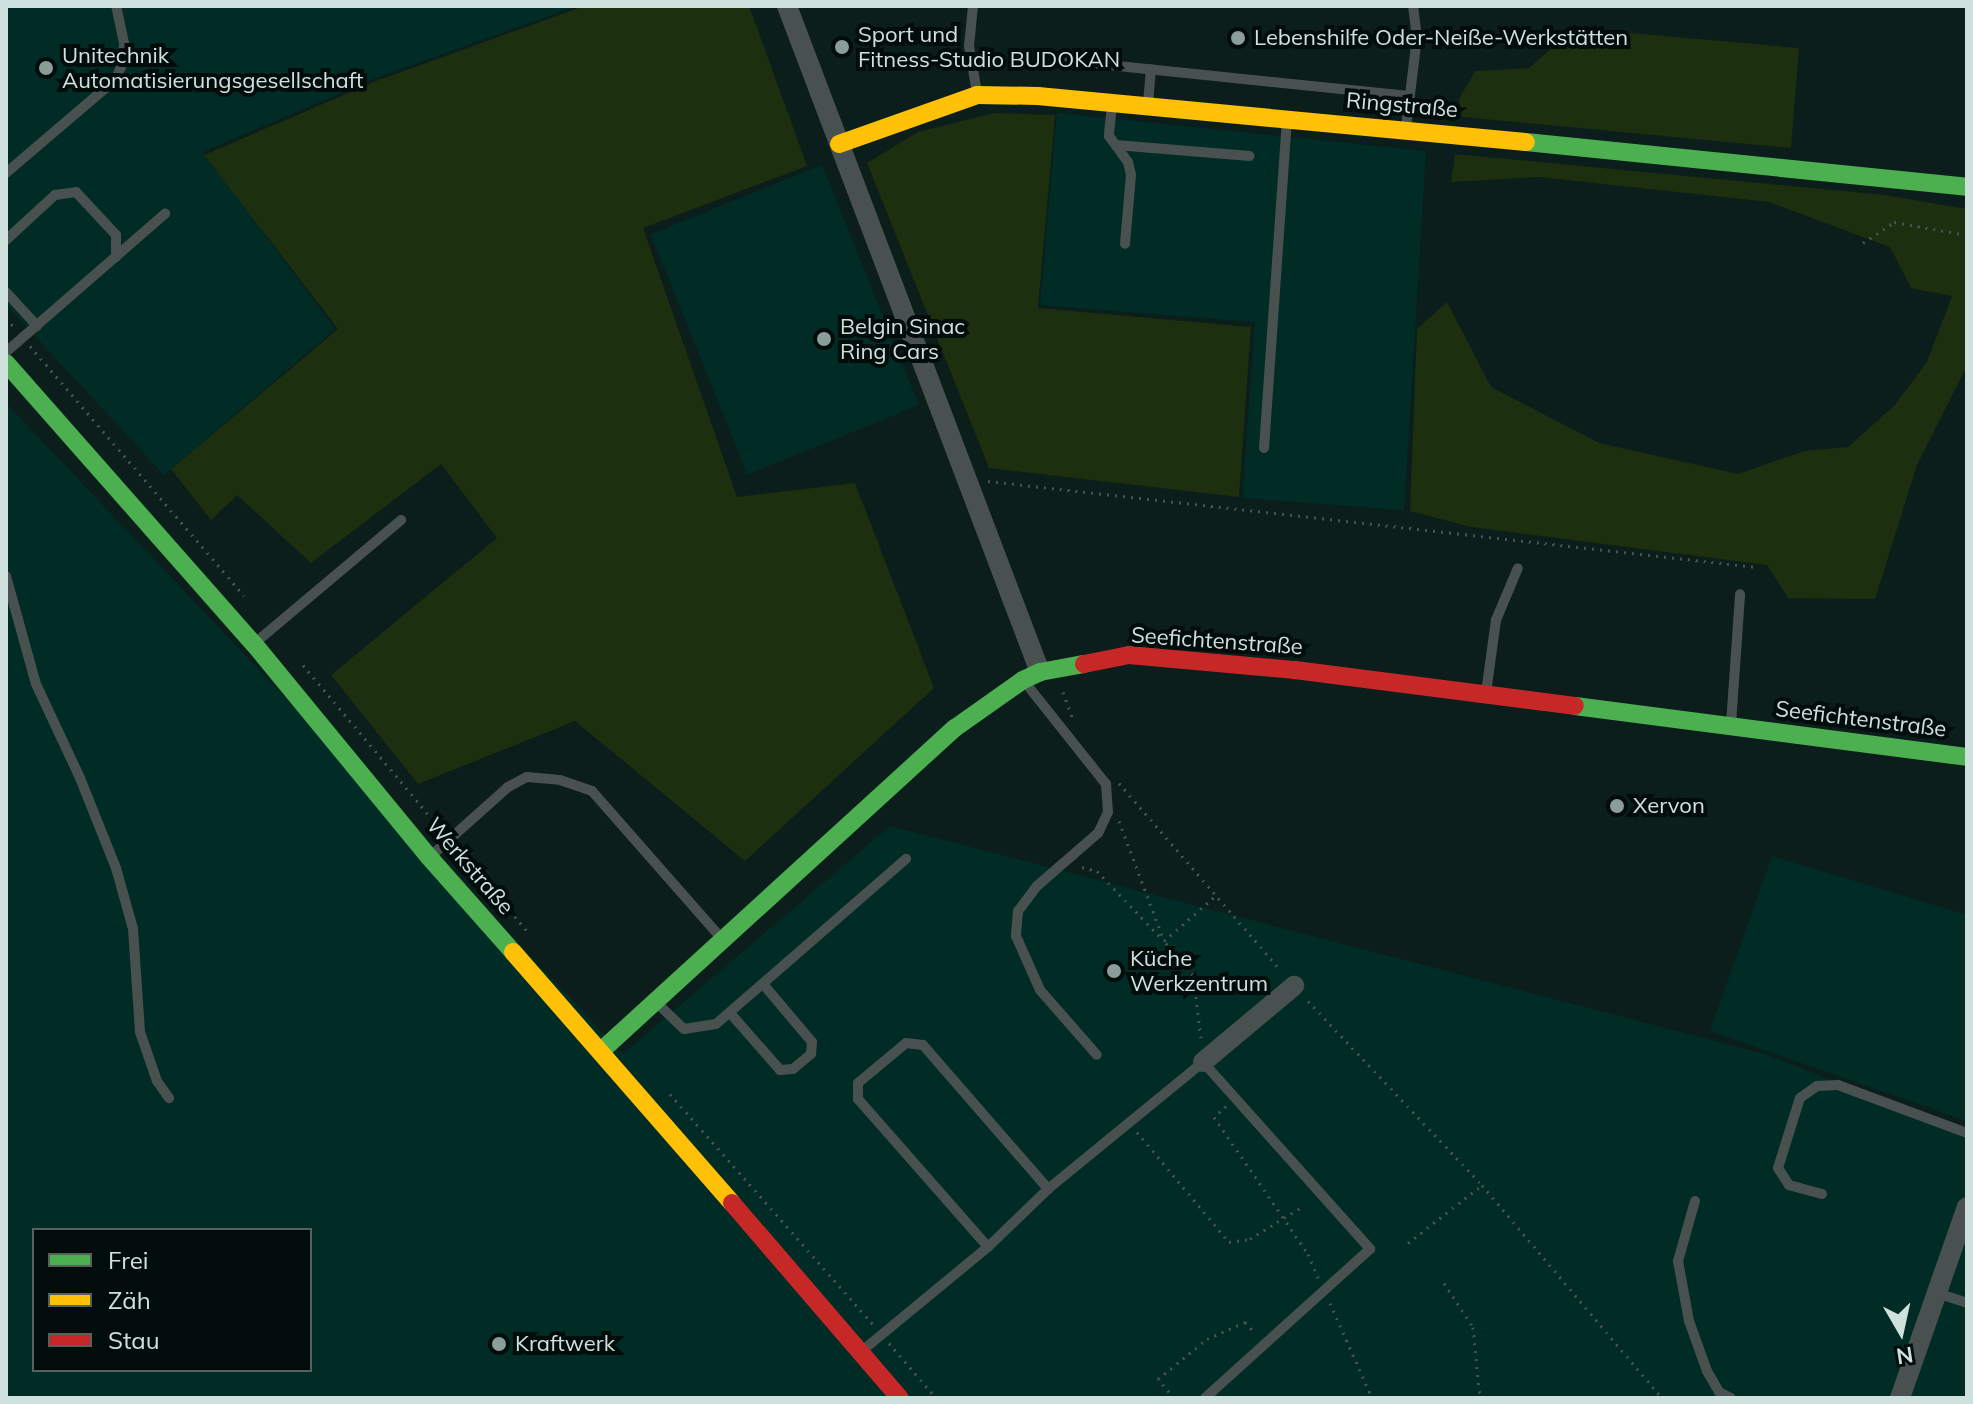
<!DOCTYPE html>
<html>
<head>
<meta charset="utf-8">
<style>
  body { margin:0 }
  #map { position:relative; width:1973px; height:1404px; overflow:hidden; background:#0b1e1b; font-family:Mulish,sans-serif }
  div>[style] { position:absolute }
  .built>* { inset:0; background:#012c25; transform-origin:0 0 }
  .green>* { inset:0; background:#1c2f0e }
  .path>* { height:3px; margin-top:-1.5px; transform-origin:0; background:repeating-linear-gradient(90deg,#485251 0 2px,transparent 0 8px) }
  .lane>* { height:10px; margin:-5px; padding:0 5px; transform-origin:5px; border-radius:5px; background:#495150 }
  .street>* { height:20px; margin:-10px; padding:0 10px; transform-origin:10px; border-radius:10px; background:#495150 }
  .fast>* { height:18px; margin:-9px; padding:0 9px; transform-origin:9px; border-radius:9px; background:#4caf50 }
  .slow>* { height:18px; margin:-9px; padding:0 9px; transform-origin:9px; border-radius:9px; background:#ffc107 }
  .jam>* { height:18px; margin:-9px; padding:0 9px; transform-origin:9px; border-radius:9px; background:#c62828 }
  .dots>* { width:22px; height:22px; translate:-50% -50%; box-sizing:border-box; border:4px solid #020c0a; border-radius:50% }
  span { translate:-50% -50%; white-space:nowrap; text-align:center; line-height:1.15; -webkit-text-stroke:8px #020c0a; paint-order:stroke }
  .poi-label { font-size:22px; color:#cee1dd }
  .left { translate:0 -50%; text-align:left }
  .street-label { font-size:22px; color:#cee1dd }
  .frame { position:absolute; inset:0; border:8px solid #cee1dd; pointer-events:none }
  .legend { position:absolute; left:32px; top:1228px; width:280px; height:144px; box-sizing:border-box; background:#020c0a; border:2px solid #54615e; margin:0; padding:10px 14px; list-style:none; font-size:24px; color:#cee1dd }
  .legend li { display:flex; align-items:center; gap:16px; height:40px }
  .legend b { width:40px; border:2px solid #54615e }
  .north { position:absolute; left:1861px; top:1292px; width:80px; height:80px; -webkit-text-stroke:6px #020c0a; paint-order:stroke; rotate:171deg; font-size:22px; font-weight:700; line-height:32px; text-align:center; color:#cee1dd }
  .north::after { content:''; display:block; margin:auto; width:28px; height:36px; background:#cee1dd; clip-path:polygon(50% 0,100% 100%,50% 72%,0 100%) }
</style>
</head>
<body>
<div id="map">
  <div class="built">
    <div style="clip-path:polygon(6px 6px,577px 6px,376px 78px,203px 152px,335px 329px,164px 475px,6px 305px)"></div>
    <div style="clip-path:polygon(1057px 113px,1426px 151px,1404px 510px,1242px 498px,1255px 322px,1040px 305px)"></div>
    <div style="left:822px;top:165px;width:259px;height:185px;rotate:68deg"></div>
    <div style="clip-path:polygon(evenodd,6px 403px,623px 1054px,890px 826px,1765px 1054px,1967px 1133px,1967px 1398px,6px 1398px,6px 403px,34px 1230px,310px 1230px,310px 1370px,34px 1370px,34px 1230px)"></div>
    <div style="clip-path:polygon(1772px 856px,1967px 915px,1967px 1121px,1710px 1031px)"></div>
  </div>
  <div class="green">
    <div style="clip-path:polygon(584px 6px,749px 6px,807px 166px,643px 228px,737px 497px,855px 483px,934px 688px,745px 861px,575px 721px,418px 784px,331px 675px,497px 538px,441px 464px,311px 563px,237px 495px,211px 520px,171px 469px,338px 329px,204px 155px,376px 81px)"></div>
    <div style="clip-path:polygon(1574px 28px,1799px 48px,1791px 148px,1462px 117px,1459px 99px,1475px 71px,1529px 68px)"></div>
    <div style="clip-path:polygon(994px 113px,1055px 115px,1038px 308px,1251px 327px,1239px 497px,989px 468px,867px 163px,918px 132px)"></div>
    <div style="clip-path:polygon(1455px 154px,1885px 195px,1967px 209px,1967px 366px,1917px 465px,1875px 599px,1788px 598px,1767px 565px,1471px 527px,1410px 511px,1417px 329px,1447px 302px,1491px 387px,1599px 443px,1738px 474px,1804px 451px,1848px 447px,1894px 406px,1927px 362px,1952px 296px,1911px 288px,1890px 247px,1769px 202px,1539px 177px,1451px 182px)"></div>
  </div>
  <div class="path">
    <div style="left:1863px;top:243px;width:37px;rotate:-34deg"></div>
    <div style="left:1894px;top:222px;width:74px;rotate:10.1deg"></div>
    <div style="left:6px;top:318px;width:13px;rotate:48deg"></div>
    <div style="left:30px;top:346px;width:329px;rotate:49.4deg"></div>
    <div style="left:988px;top:481px;width:773px;rotate:6.39deg"></div>
    <div style="left:303px;top:665px;width:213px;rotate:50deg"></div>
    <div style="left:1063px;top:692px;width:29px;rotate:70deg"></div>
    <div style="left:1119px;top:783px;width:248px;rotate:49.2deg"></div>
    <div style="left:1119px;top:821px;width:128px;rotate:69.4deg"></div>
    <div style="left:458px;top:849px;width:109px;rotate:49.9deg"></div>
    <div style="left:1082px;top:867px;width:16px;rotate:15deg"></div>
    <div style="left:1097px;top:871px;width:93px;rotate:46.3deg"></div>
    <div style="left:1308px;top:1001px;width:253px;rotate:46.6deg"></div>
    <div style="left:1482px;top:1185px;width:279px;rotate:49.8deg"></div>
    <div style="left:1201px;top:1038px;width:64px;rotate:-97.2deg"></div>
    <div style="left:1193px;top:975px;width:45px;rotate:-130.5deg"></div>
    <div style="left:1164px;top:941px;width:67px;rotate:-41.3deg"></div>
    <div style="left:670px;top:1094px;width:308px;rotate:48.6deg"></div>
    <div style="left:1226px;top:1106px;width:16px;rotate:137deg"></div>
    <div style="left:1214px;top:1117px;width:166px;rotate:55.5deg"></div>
    <div style="left:1308px;top:1254px;width:26px;rotate:67deg"></div>
    <div style="left:1137px;top:1132px;width:143px;rotate:50.1deg"></div>
    <div style="left:1229px;top:1242px;width:21px;rotate:-8deg"></div>
    <div style="left:1250px;top:1239px;width:59px;rotate:-31.8deg"></div>
    <div style="left:1408px;top:1243px;width:94px;rotate:-38.1deg"></div>
    <div style="left:1444px;top:1283px;width:53px;rotate:56.6deg"></div>
    <div style="left:1473px;top:1327px;width:64px;rotate:84.6deg"></div>
    <div style="left:1479px;top:1391px;width:9px;rotate:49deg"></div>
    <div style="left:1330px;top:1303px;width:104px;rotate:66.1deg"></div>
    <div style="left:889px;top:1343px;width:72px;rotate:49.5deg"></div>
    <div style="left:1174px;top:1398px;width:25px;rotate:-130deg"></div>
    <div style="left:1158px;top:1379px;width:63px;rotate:-39.2deg"></div>
    <div style="left:1207px;top:1339px;width:42px;rotate:-24.1deg"></div>
    <div style="left:1245px;top:1322px;width:15px;rotate:48deg"></div>
  </div>
  <div class="lane">
    <div style="left:973px;top:6px;width:40px;rotate:95.7deg"></div>
    <div style="left:969px;top:46px;width:48px;rotate:80.3deg"></div>
    <div style="left:1060px;top:60px;width:351px;rotate:5.9deg"></div>
    <div style="left:1148px;top:103px;width:34px;rotate:-85deg"></div>
    <div style="left:1112px;top:105px;width:31px;rotate:96deg"></div>
    <div style="left:1109px;top:136px;width:32px;rotate:54deg"></div>
    <div style="left:1128px;top:162px;width:13px;rotate:77deg"></div>
    <div style="left:1131px;top:175px;width:69px;rotate:95deg"></div>
    <div style="left:1406px;top:127px;width:90px;rotate:-83deg"></div>
    <div style="left:1417px;top:38px;width:32px;rotate:-97deg"></div>
    <div style="left:1116px;top:145px;width:134px;rotate:4.7deg"></div>
    <div style="left:6px;top:173px;width:143px;rotate:-40.5deg"></div>
    <div style="left:115px;top:80px;width:19px;rotate:-65deg"></div>
    <div style="left:123px;top:63px;width:20px;rotate:-87deg"></div>
    <div style="left:124px;top:43px;width:38px;rotate:-102deg"></div>
    <div style="left:6px;top:240px;width:67px;rotate:-42.6deg"></div>
    <div style="left:55px;top:195px;width:21px;rotate:-8deg"></div>
    <div style="left:76px;top:192px;width:59px;rotate:47.1deg"></div>
    <div style="left:116px;top:235px;width:22px;rotate:90deg"></div>
    <div style="left:6px;top:292px;width:46px;rotate:47.6deg"></div>
    <div style="left:6px;top:352px;width:211px;rotate:-41deg"></div>
    <div style="left:1264px;top:448px;width:328px;rotate:-86deg"></div>
    <div style="left:6px;top:576px;width:112px;rotate:74.5deg"></div>
    <div style="left:36px;top:684px;width:104px;rotate:64.9deg"></div>
    <div style="left:80px;top:778px;width:97px;rotate:68.2deg"></div>
    <div style="left:116px;top:868px;width:63px;rotate:74.4deg"></div>
    <div style="left:133px;top:929px;width:103px;rotate:86.1deg"></div>
    <div style="left:140px;top:1032px;width:52px;rotate:70.9deg"></div>
    <div style="left:157px;top:1081px;width:21px;rotate:55deg"></div>
    <div style="left:255px;top:643px;width:191px;rotate:-40.1deg"></div>
    <div style="left:1024px;top:681px;width:132px;rotate:51.5deg"></div>
    <div style="left:1106px;top:784px;width:28px;rotate:86deg"></div>
    <div style="left:1108px;top:812px;width:23px;rotate:115deg"></div>
    <div style="left:1098px;top:833px;width:81px;rotate:139deg"></div>
    <div style="left:1037px;top:886px;width:31px;rotate:127deg"></div>
    <div style="left:1018px;top:911px;width:25px;rotate:95deg"></div>
    <div style="left:1016px;top:936px;width:59px;rotate:66deg"></div>
    <div style="left:1040px;top:990px;width:86px;rotate:48.8deg"></div>
    <div style="left:1486px;top:693px;width:74px;rotate:-82.2deg"></div>
    <div style="left:1496px;top:620px;width:56px;rotate:-67.1deg"></div>
    <div style="left:1731px;top:724px;width:130px;rotate:-86deg"></div>
    <div style="left:432px;top:855px;width:102px;rotate:-41.8deg"></div>
    <div style="left:508px;top:787px;width:21px;rotate:-28deg"></div>
    <div style="left:527px;top:777px;width:33px;rotate:5deg"></div>
    <div style="left:560px;top:780px;width:34px;rotate:19deg"></div>
    <div style="left:592px;top:791px;width:197px;rotate:48.7deg"></div>
    <div style="left:658px;top:1004px;width:36px;rotate:44deg"></div>
    <div style="left:684px;top:1029px;width:32px;rotate:-9deg"></div>
    <div style="left:716px;top:1024px;width:252px;rotate:-41deg"></div>
    <div style="left:730px;top:1013px;width:76px;rotate:48.7deg"></div>
    <div style="left:780px;top:1070px;width:13px;rotate:-4deg"></div>
    <div style="left:793px;top:1069px;width:23px;rotate:-40deg"></div>
    <div style="left:811px;top:1054px;width:12px;rotate:-85deg"></div>
    <div style="left:812px;top:1042px;width:76px;rotate:-130.2deg"></div>
    <div style="left:1822px;top:1194px;width:34px;rotate:-165deg"></div>
    <div style="left:1789px;top:1185px;width:20px;rotate:-123deg"></div>
    <div style="left:1778px;top:1168px;width:73px;rotate:-72.6deg"></div>
    <div style="left:1800px;top:1098px;width:21px;rotate:-35deg"></div>
    <div style="left:1817px;top:1086px;width:21px;rotate:-3deg"></div>
    <div style="left:1838px;top:1085px;width:138px;rotate:20.4deg"></div>
    <div style="left:1695px;top:1201px;width:62px;rotate:105.8deg"></div>
    <div style="left:1678px;top:1261px;width:61px;rotate:79.6deg"></div>
    <div style="left:1689px;top:1321px;width:53px;rotate:70.2deg"></div>
    <div style="left:1707px;top:1371px;width:24px;rotate:60deg"></div>
    <div style="left:1719px;top:1392px;width:13px;rotate:27deg"></div>
    <div style="left:988px;top:1247px;width:197px;rotate:-131.3deg"></div>
    <div style="left:858px;top:1099px;width:16px;rotate:-90deg"></div>
    <div style="left:858px;top:1083px;width:62px;rotate:-39.8deg"></div>
    <div style="left:906px;top:1043px;width:17px;rotate:7deg"></div>
    <div style="left:923px;top:1045px;width:191px;rotate:49deg"></div>
    <div style="left:1937px;top:1293px;width:32px;rotate:18deg"></div>
    <div style="left:863px;top:1350px;width:162px;rotate:-39.5deg"></div>
    <div style="left:988px;top:1247px;width:83px;rotate:-44deg"></div>
    <div style="left:1048px;top:1189px;width:200px;rotate:-39.3deg"></div>
    <div style="left:1203px;top:1062px;width:251px;rotate:48.2deg"></div>
    <div style="left:1370px;top:1249px;width:222px;rotate:137.9deg"></div>
  </div>
  <div class="street">
    <div style="left:787px;top:6px;width:712px;rotate:69.2deg"></div>
    <div style="left:1203px;top:1062px;width:119px;rotate:-39.9deg"></div>
    <div style="left:1900px;top:1398px;width:202px;rotate:-70.7deg"></div>
  </div>
  <div class="fast">
    <div style="left:1526px;top:142px;width:443px;rotate:5.8deg"></div>
    <div style="left:6px;top:363px;width:375px;rotate:48.6deg"></div>
    <div style="left:254px;top:644px;width:276px;rotate:50.6deg"></div>
    <div style="left:429px;top:857px;width:127px;rotate:48.5deg"></div>
    <div style="left:1575px;top:706px;width:395px;rotate:7.4deg"></div>
    <div style="left:601px;top:1051px;width:479px;rotate:-42.4deg"></div>
    <div style="left:955px;top:728px;width:83px;rotate:-35.2deg"></div>
    <div style="left:1023px;top:680px;width:19px;rotate:-25deg"></div>
    <div style="left:1040px;top:672px;width:45px;rotate:-10.3deg"></div>
  </div>
  <div class="slow">
    <div style="left:839px;top:144px;width:146px;rotate:-19.5deg"></div>
    <div style="left:977px;top:95px;width:61px;rotate:0.9deg"></div>
    <div style="left:1038px;top:96px;width:490px;rotate:5.4deg"></div>
    <div style="left:513px;top:952px;width:333px;rotate:48.9deg"></div>
  </div>
  <div class="jam">
    <div style="left:1084px;top:664px;width:46px;rotate:-11.3deg"></div>
    <div style="left:1129px;top:655px;width:167px;rotate:5.2deg"></div>
    <div style="left:1295px;top:670px;width:282px;rotate:7.3deg"></div>
    <div style="left:732px;top:1203px;width:257px;rotate:49.3deg"></div>
  </div>
  <div class="dots">
    <div style="left:1238px;top:38px;background:#8a9d99"></div>
    <div style="left:842px;top:47px;background:#8a9d99"></div>
    <div style="left:46px;top:68px;background:#8a9d99"></div>
    <div style="left:824px;top:339px;background:#8a9d99"></div>
    <div style="left:1617px;top:806px;background:#8a9d99"></div>
    <div style="left:1114px;top:971px;background:#8a9d99"></div>
    <div style="left:499px;top:1344px;background:#8a9d99"></div>
  </div>
  <div class="poi-label">
    <span class="left" style="left:858px;top:47px">Sport und<br>Fitness-Studio BUDOKAN</span>
    <span class="left" style="left:1254px;top:38px">Lebenshilfe Oder-Neiße-Werkstätten</span>
    <span class="left" style="left:62px;top:68px">Unitechnik<br>Automatisierungsgesellschaft</span>
    <span class="left" style="left:840px;top:339px">Belgin Sinac<br>Ring Cars</span>
    <span class="left" style="left:1633px;top:806px">Xervon</span>
    <span class="left" style="left:1130px;top:971px">Küche<br>Werkzentrum</span>
    <span class="left" style="left:515px;top:1344px">Kraftwerk</span>
  </div>
  <div class="street-label">
    <span style="left:1402px;top:105px;rotate:5deg">Ringstraße</span>
    <span style="left:1217px;top:641px;rotate:4deg">Seefichtenstraße</span>
    <span style="left:1861px;top:719px;rotate:7deg">Seefichtenstraße</span>
    <span style="left:470px;top:866px;rotate:49deg">Werkstraße</span>
  </div>
  <div class="frame"></div>
  <ul class="legend">
  <li><b style="height:10px;background:#4caf50"></b>Frei</li>
  <li><b style="height:10px;background:#ffc107"></b>Zäh</li>
  <li><b style="height:10px;background:#c62828"></b>Stau</li>
  </ul>
  <div class="north">N</div>
</div>
</body>
</html>
